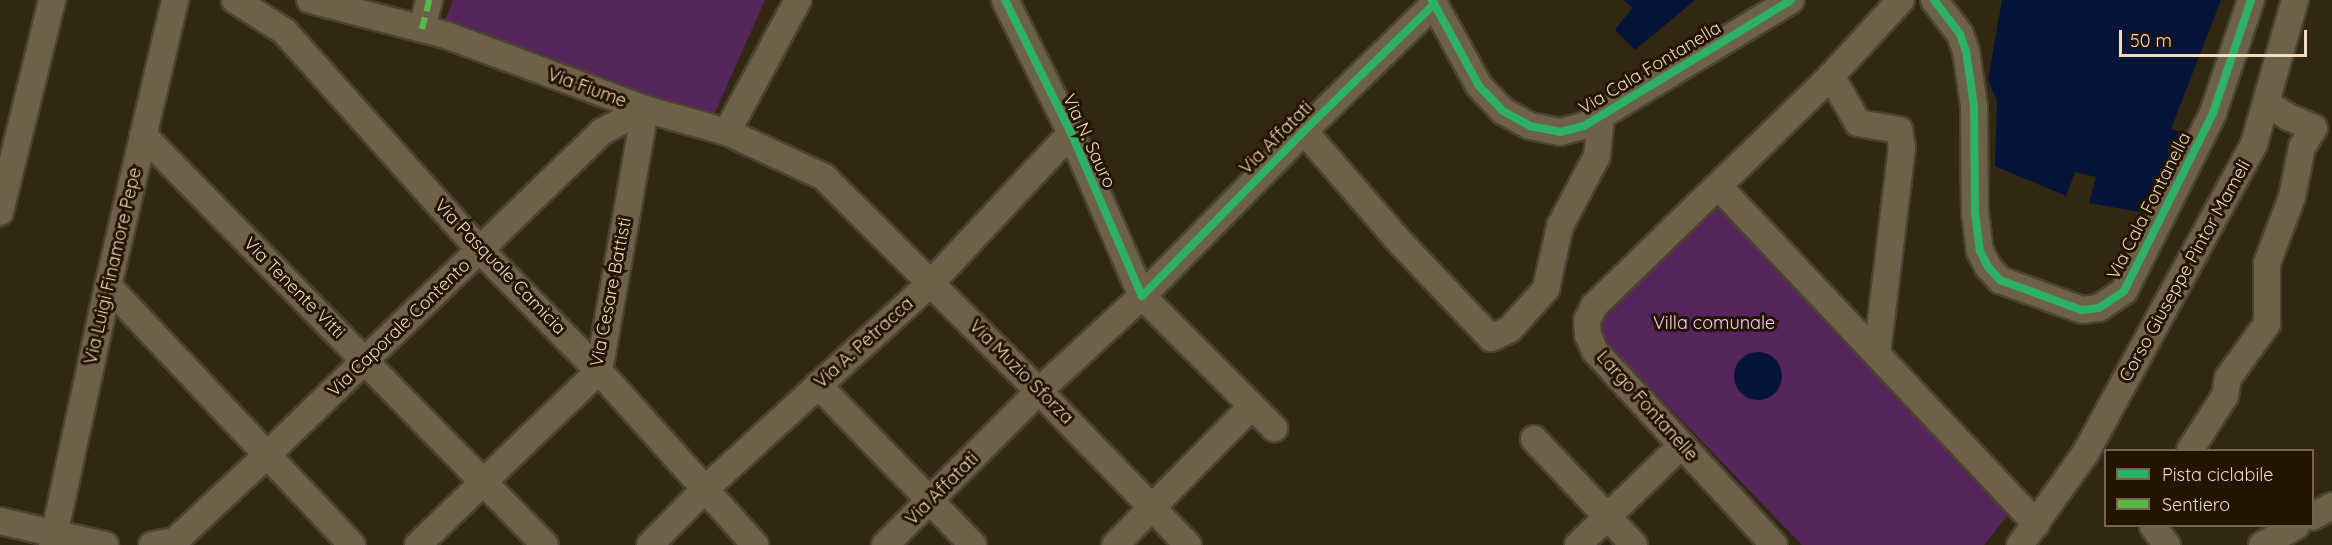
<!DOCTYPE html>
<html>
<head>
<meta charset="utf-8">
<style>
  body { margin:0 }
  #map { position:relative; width:2332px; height:545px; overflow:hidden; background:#322712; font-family:Quicksand,sans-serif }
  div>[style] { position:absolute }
  .green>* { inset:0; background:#55255c }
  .water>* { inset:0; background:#041539 }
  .round { border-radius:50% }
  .roads { filter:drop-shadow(2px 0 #4c4231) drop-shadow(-2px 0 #4c4231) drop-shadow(0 2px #4c4231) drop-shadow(0 -2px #4c4231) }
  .street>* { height:26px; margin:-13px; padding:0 13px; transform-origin:13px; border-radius:13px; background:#6e6149 }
  .quiet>* { height:6px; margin-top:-3px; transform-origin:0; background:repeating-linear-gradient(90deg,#58b947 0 12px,transparent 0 18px) }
  .cycleway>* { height:8px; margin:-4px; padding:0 4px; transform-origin:4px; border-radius:4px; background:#2db169 }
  span { translate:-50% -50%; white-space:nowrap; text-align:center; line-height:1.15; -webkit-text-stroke:6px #231400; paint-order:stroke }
  .street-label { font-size:18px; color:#f1dcbb }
  .park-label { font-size:18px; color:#f2cffb }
  .legend { position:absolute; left:2104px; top:449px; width:210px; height:78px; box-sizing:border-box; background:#231400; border:2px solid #75644b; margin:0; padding:8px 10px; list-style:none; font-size:18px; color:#f1dcbb }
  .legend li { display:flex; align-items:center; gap:12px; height:30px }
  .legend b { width:30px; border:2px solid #75644b }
  .scale { position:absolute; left:2119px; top:30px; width:188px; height:27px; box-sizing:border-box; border:3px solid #f1dcbb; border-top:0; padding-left:8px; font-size:18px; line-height:21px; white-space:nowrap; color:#f1dcbb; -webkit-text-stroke:4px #231400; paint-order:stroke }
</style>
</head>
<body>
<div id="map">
  <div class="green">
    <div style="clip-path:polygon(453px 0,765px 0,713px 117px,443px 25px)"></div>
    <div style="clip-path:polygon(1718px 194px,2011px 511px,1984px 545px,1802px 545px,1606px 342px,1595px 323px)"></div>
  </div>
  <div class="water">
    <div style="clip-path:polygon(1624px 0,1695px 0,1635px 50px,1615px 30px,1632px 8px)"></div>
    <div style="clip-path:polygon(2002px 0,2221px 0,2171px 129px,2189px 135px,2146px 213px,2089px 203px,2096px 177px,2075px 172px,2066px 196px,1995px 166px,1997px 101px,1988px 80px)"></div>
    <div class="round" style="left:1734px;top:352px;width:48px;height:48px"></div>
  </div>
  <div class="roads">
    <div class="street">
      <div style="left:235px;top:0;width:58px;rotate:32.3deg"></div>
      <div style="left:284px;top:31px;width:294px;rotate:48.2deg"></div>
      <div style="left:480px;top:250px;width:170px;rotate:45.5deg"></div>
      <div style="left:599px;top:371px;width:234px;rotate:48.1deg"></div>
      <div style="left:310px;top:0;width:140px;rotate:14.4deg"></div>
      <div style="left:446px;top:35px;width:212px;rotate:20.4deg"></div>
      <div style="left:645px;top:109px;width:85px;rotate:15.7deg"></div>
      <div style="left:727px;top:132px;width:107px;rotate:24.9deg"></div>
      <div style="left:824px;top:177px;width:303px;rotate:44.9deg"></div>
      <div style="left:1039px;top:391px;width:214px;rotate:45.9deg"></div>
      <div style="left:1005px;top:0;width:148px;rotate:63.6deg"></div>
      <div style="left:1071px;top:133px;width:178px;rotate:66.5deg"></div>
      <div style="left:1142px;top:296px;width:187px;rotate:45deg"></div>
      <div style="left:1432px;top:0;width:98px;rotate:61.3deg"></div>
      <div style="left:1479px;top:86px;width:35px;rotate:46deg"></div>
      <div style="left:1503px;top:111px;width:31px;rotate:29deg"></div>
      <div style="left:1530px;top:126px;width:31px;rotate:11deg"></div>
      <div style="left:1560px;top:132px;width:25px;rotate:-14deg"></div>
      <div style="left:1584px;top:126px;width:242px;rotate:-31.3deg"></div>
      <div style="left:1934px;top:0;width:43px;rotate:52.6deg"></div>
      <div style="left:1960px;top:34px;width:18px;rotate:71deg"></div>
      <div style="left:1966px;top:51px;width:56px;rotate:81.7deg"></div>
      <div style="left:1974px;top:106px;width:106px;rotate:89.5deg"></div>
      <div style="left:1975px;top:212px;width:39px;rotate:83deg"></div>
      <div style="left:1980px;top:251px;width:18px;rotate:63deg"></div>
      <div style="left:1988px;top:267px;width:18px;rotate:47deg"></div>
      <div style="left:2000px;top:280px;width:87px;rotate:20.1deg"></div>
      <div style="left:2082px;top:310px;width:17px;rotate:-7deg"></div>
      <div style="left:2099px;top:308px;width:30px;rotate:-34deg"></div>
      <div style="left:2124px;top:291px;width:199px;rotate:-63.4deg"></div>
      <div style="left:2213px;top:113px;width:119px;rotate:-71.4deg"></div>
      <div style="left:422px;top:29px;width:30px;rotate:-76deg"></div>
      <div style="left:1831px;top:76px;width:54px;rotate:60.1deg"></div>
      <div style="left:1858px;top:123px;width:42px;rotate:9.7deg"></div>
      <div style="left:1899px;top:130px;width:17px;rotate:80deg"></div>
      <div style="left:1902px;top:147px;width:209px;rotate:96.9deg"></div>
      <div style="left:1304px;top:131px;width:144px;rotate:49.2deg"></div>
      <div style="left:1398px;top:240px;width:135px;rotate:46.5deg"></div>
      <div style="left:1491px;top:338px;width:21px;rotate:-25deg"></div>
      <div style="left:1510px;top:329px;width:54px;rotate:-48deg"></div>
      <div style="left:1546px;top:289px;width:65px;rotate:-77.5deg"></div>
      <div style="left:1560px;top:226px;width:79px;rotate:-62.1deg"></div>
      <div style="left:1597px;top:156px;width:40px;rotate:-84.3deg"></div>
      <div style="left:727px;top:132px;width:150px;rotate:-61.7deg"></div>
      <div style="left:143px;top:135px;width:574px;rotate:45.56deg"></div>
      <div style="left:1719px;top:187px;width:463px;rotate:46.7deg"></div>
      <div style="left:0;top:212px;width:218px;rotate:-76.2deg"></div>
      <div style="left:108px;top:286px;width:356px;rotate:46.7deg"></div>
      <div style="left:818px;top:385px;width:223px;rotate:45.9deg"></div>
      <div style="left:1534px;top:439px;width:146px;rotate:46.7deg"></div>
      <div style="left:2190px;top:450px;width:64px;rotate:-57.1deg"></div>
      <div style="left:2225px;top:396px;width:18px;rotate:-81deg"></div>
      <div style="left:2228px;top:378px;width:67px;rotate:-54.2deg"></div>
      <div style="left:2267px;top:324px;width:61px;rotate:-90deg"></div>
      <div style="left:2267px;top:263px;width:71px;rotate:-69.3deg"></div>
      <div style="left:2292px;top:197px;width:51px;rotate:-78.7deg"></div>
      <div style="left:2302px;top:147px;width:22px;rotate:-58deg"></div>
      <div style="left:2314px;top:128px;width:26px;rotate:-157deg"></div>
      <div style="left:2290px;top:118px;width:28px;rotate:-148deg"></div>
      <div style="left:2312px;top:517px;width:23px;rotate:-29deg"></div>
      <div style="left:0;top:521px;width:108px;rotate:12.9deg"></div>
      <div style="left:2153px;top:526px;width:24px;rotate:54deg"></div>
      <div style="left:52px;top:545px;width:265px;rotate:-77.8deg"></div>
      <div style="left:108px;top:286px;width:294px;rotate:-76.8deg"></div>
      <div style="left:152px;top:545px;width:23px;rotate:-10deg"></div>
      <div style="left:175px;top:541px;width:126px;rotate:-43.1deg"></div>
      <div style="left:267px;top:455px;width:465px;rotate:-44deg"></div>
      <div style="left:601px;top:132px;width:50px;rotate:-27.6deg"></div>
      <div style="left:418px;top:545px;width:251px;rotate:-43.9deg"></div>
      <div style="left:599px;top:371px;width:266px;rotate:-80deg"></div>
      <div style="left:650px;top:545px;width:77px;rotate:-45.5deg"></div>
      <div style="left:704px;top:490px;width:309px;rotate:-42.4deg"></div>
      <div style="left:932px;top:282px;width:204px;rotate:-47deg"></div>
      <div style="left:885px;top:545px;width:218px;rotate:-45deg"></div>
      <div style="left:1039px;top:391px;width:140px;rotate:-42.7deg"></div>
      <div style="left:1142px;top:296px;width:231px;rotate:-45.5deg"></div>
      <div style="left:1304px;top:131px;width:182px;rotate:-44.3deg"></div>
      <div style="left:1115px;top:545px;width:194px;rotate:-45.4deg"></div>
      <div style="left:1578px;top:545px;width:143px;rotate:-43.9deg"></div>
      <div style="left:1774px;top:545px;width:264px;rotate:-132.7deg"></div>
      <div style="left:1595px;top:351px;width:17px;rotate:-114deg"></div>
      <div style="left:1588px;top:335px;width:14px;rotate:-94deg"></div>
      <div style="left:1587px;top:321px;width:17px;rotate:-65deg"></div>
      <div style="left:1594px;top:306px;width:330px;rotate:-44.1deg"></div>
      <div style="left:1831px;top:76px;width:103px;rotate:-47.4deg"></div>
      <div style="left:2020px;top:545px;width:112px;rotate:-54.5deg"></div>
      <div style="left:2085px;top:454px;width:353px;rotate:-61.4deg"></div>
      <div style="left:2254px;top:144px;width:150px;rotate:-74.1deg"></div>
      <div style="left:2262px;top:545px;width:39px;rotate:-29deg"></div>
    </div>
  </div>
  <div class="quiet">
    <div style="left:422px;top:29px;width:30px;rotate:-76deg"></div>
  </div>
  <div class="cycleway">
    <div style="left:1005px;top:0;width:148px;rotate:63.6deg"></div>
    <div style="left:1071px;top:133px;width:178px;rotate:66.5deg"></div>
    <div style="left:1142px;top:296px;width:231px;rotate:-45.5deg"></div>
    <div style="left:1304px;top:131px;width:182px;rotate:-44.3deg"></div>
    <div style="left:1432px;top:0;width:98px;rotate:61.3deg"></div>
    <div style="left:1479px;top:86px;width:35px;rotate:46deg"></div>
    <div style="left:1503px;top:111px;width:31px;rotate:29deg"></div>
    <div style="left:1530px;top:126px;width:31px;rotate:11deg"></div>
    <div style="left:1560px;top:132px;width:25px;rotate:-14deg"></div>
    <div style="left:1584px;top:126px;width:242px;rotate:-31.3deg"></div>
    <div style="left:1934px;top:0;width:43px;rotate:52.6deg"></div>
    <div style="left:1960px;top:34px;width:18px;rotate:71deg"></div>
    <div style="left:1966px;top:51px;width:56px;rotate:81.7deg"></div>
    <div style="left:1974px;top:106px;width:106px;rotate:89.5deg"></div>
    <div style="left:1975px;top:212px;width:39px;rotate:83deg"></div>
    <div style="left:1980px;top:251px;width:18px;rotate:63deg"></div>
    <div style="left:1988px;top:267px;width:18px;rotate:47deg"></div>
    <div style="left:2000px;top:280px;width:87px;rotate:20.1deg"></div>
    <div style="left:2082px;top:310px;width:17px;rotate:-7deg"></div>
    <div style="left:2099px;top:308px;width:30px;rotate:-34deg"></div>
    <div style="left:2124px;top:291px;width:199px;rotate:-63.4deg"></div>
    <div style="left:2213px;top:113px;width:119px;rotate:-71.4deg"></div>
  </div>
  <div class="street-label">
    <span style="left:1650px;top:68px;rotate:-31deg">Via Cala Fontanella</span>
    <span style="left:587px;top:88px;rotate:20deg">Via Fiume</span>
    <span style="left:1276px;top:138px;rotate:-45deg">Via Affatati</span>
    <span style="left:1089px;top:141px;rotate:65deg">Via N. Sauro</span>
    <span style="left:2149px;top:206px;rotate:-63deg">Via Cala Fontanella</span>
    <span style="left:113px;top:266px;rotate:-77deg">Via Luigi Finamore Pepe</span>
    <span style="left:500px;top:267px;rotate:46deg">Via Pasquale Camicia</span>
    <span style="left:2185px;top:271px;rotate:-61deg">Corso Giuseppe Pintor Mameli</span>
    <span style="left:294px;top:288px;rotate:45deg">Via Tenente Vitti</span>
    <span style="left:611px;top:292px;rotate:-79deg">Via Cesare Battisti</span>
    <span style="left:399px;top:328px;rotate:-44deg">Via Caporale Contento</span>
    <span style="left:864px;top:343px;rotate:-42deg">Via A. Petracca</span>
    <span style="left:1021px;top:372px;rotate:45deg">Via Muzio Sforza</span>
    <span style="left:1647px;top:406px;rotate:48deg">Largo Fontanelle</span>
    <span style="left:942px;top:489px;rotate:-45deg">Via Affatati</span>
  </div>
  <div class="park-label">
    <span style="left:1714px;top:323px">Villa comunale</span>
  </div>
  <ul class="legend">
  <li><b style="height:8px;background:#2db169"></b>Pista ciclabile</li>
  <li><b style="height:8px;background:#58b947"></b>Sentiero</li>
  </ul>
  <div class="scale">50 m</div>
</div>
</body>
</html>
